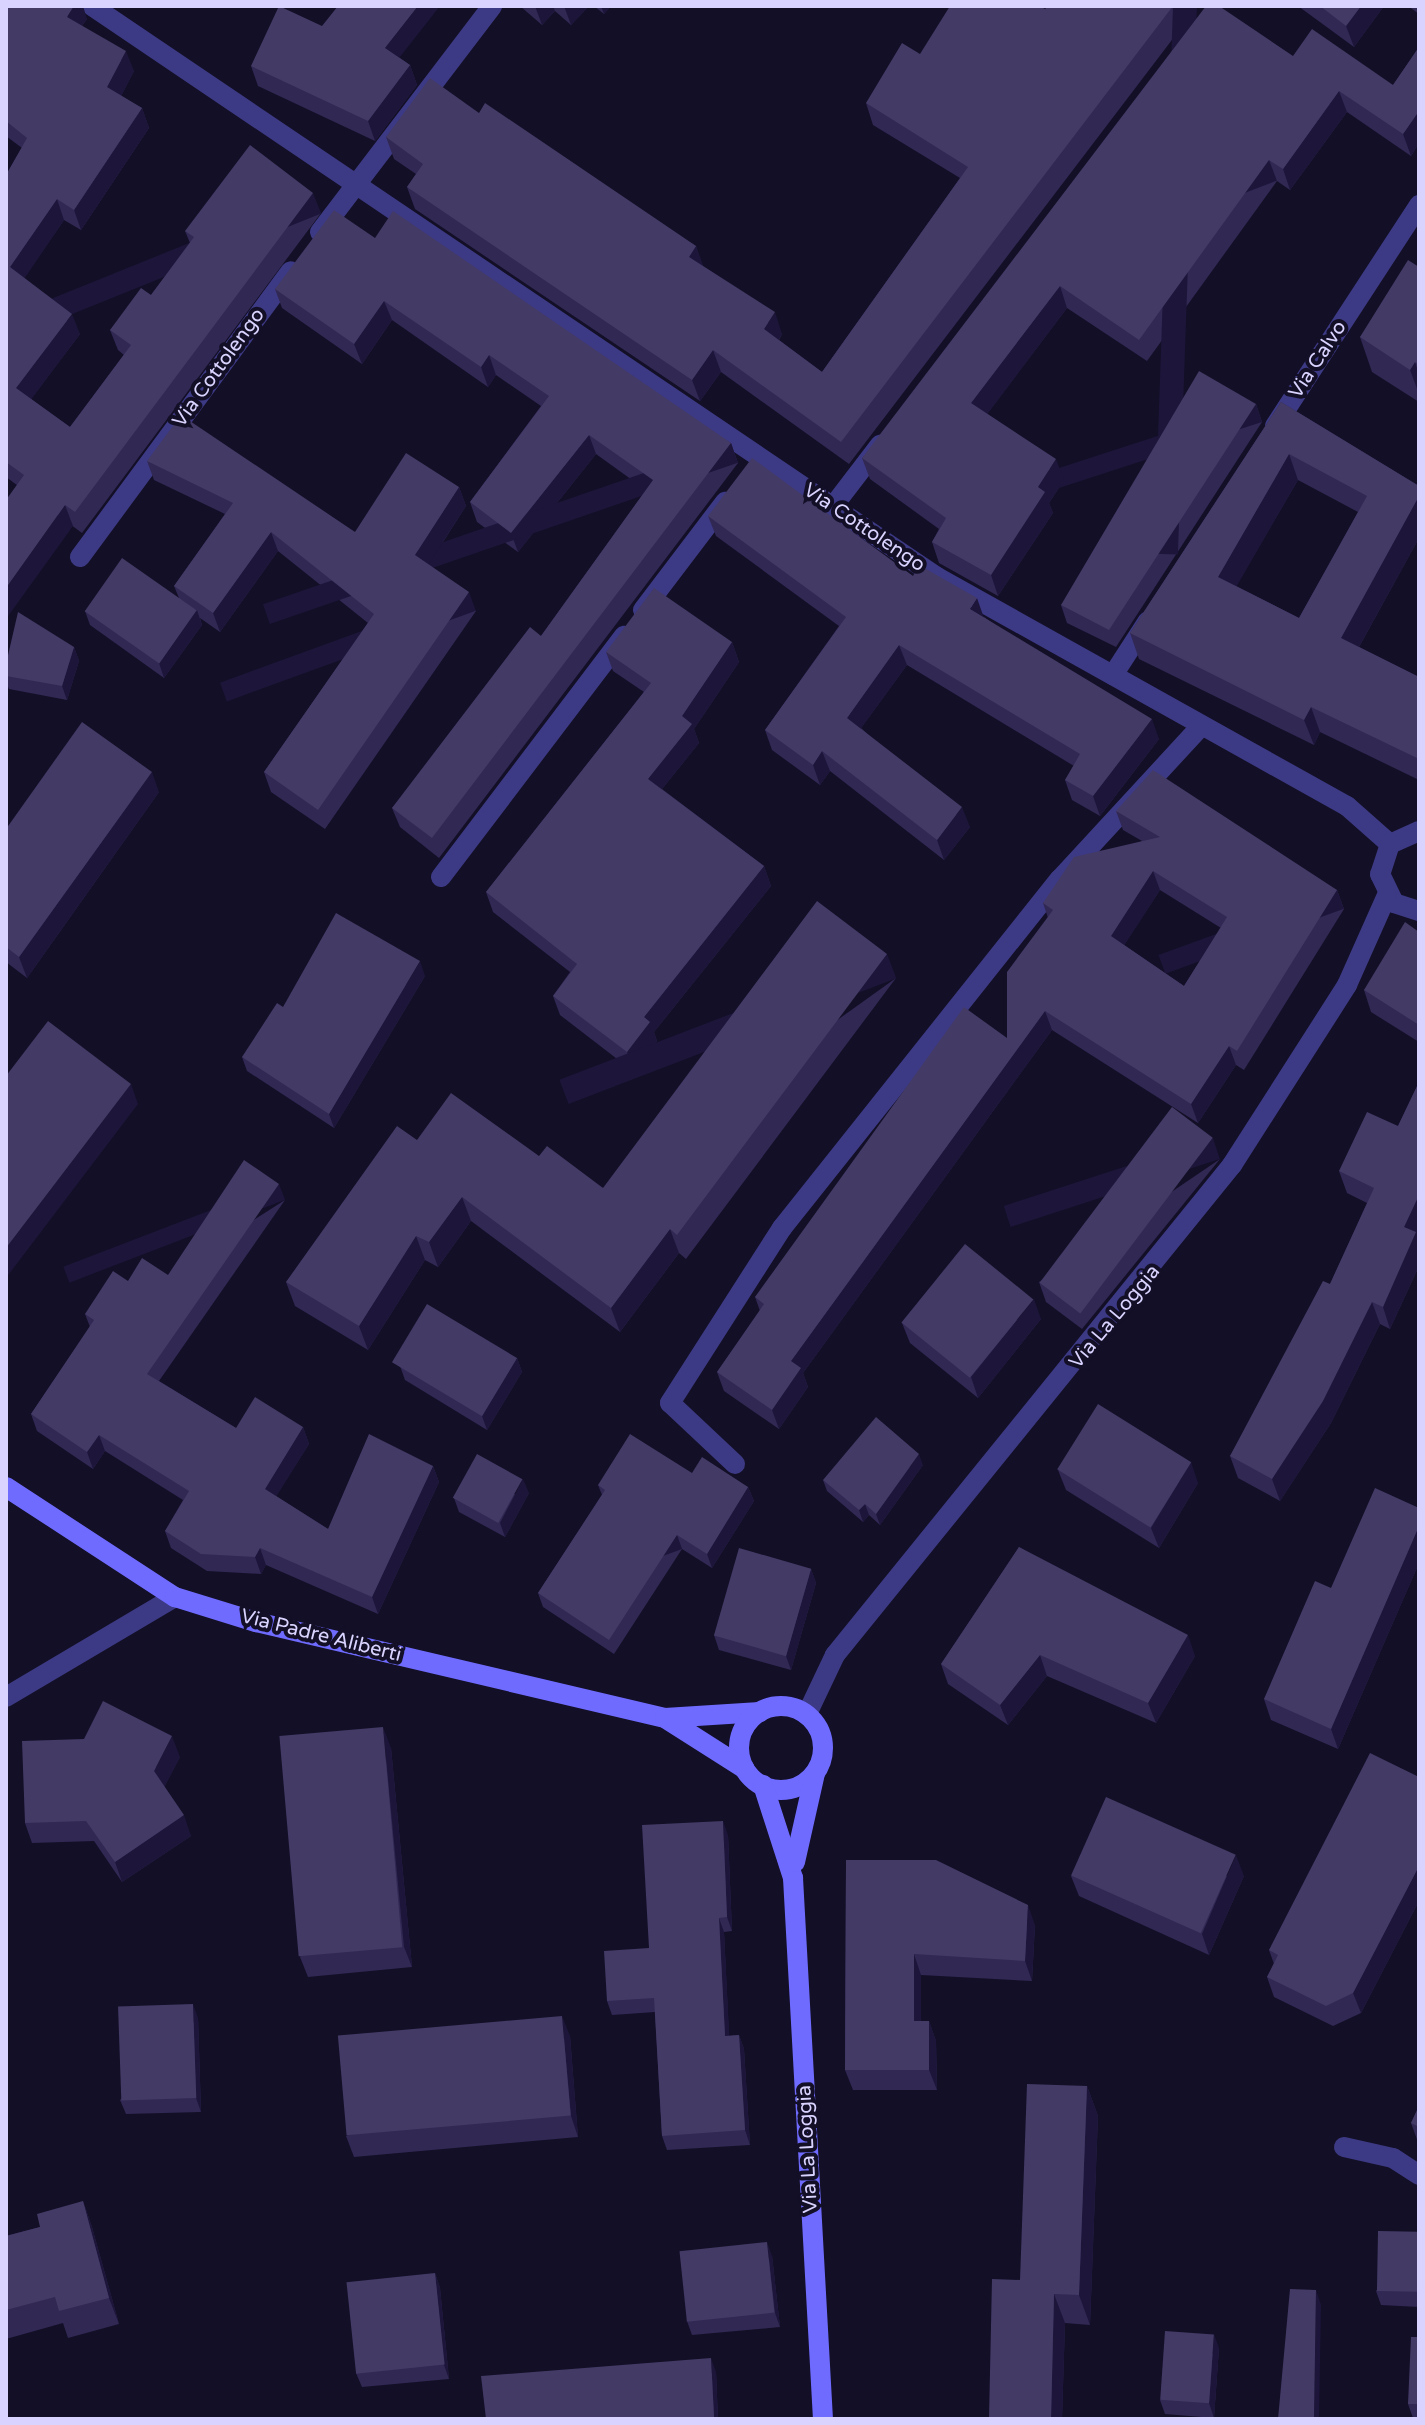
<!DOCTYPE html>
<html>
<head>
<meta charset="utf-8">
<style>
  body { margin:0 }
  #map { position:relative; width:1425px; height:2425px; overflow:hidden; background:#130f26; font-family:"Varela Round",sans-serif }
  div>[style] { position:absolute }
  .street>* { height:20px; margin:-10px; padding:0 10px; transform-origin:10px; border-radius:10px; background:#3d3a85 }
  .secondary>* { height:20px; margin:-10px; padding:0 10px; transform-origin:10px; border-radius:10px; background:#6f6bff }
  .secondary>.ring { margin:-10px; padding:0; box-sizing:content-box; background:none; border:20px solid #6f6bff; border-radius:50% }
  .wall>* { inset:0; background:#312854 }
  .shaded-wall>* { inset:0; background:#1d163a; transform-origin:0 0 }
  .building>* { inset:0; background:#433a66; transform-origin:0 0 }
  span { translate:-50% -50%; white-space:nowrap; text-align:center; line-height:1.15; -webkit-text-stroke:8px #130f26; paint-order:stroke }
  .street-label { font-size:20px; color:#d9d4ff }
  .frame { position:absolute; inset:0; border:8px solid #d9d4ff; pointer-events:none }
</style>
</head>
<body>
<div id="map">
  <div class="street">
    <div style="left:92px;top:6px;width:1020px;rotate:34.05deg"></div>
    <div style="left:937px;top:577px;width:470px;rotate:29.2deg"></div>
    <div style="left:1347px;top:806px;width:57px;rotate:41.5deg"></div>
    <div style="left:320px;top:232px;width:284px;rotate:-52.7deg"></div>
    <div style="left:1275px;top:426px;width:264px;rotate:-56.9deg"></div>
    <div style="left:834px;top:505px;width:76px;rotate:-52.5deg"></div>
    <div style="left:80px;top:557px;width:355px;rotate:-53.6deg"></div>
    <div style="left:643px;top:610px;width:136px;rotate:-52.8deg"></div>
    <div style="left:1113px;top:675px;width:64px;rotate:-57.1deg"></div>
    <div style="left:1419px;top:831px;width:32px;rotate:156deg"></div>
    <div style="left:1390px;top:844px;width:32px;rotate:108deg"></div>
    <div style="left:1380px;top:874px;width:32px;rotate:64deg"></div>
    <div style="left:1394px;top:903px;width:26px;rotate:18deg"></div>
    <div style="left:441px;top:877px;width:303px;rotate:-52.8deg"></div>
    <div style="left:735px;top:1464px;width:89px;rotate:-136.8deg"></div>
    <div style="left:670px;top:1403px;width:208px;rotate:-57.4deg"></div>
    <div style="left:782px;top:1228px;width:446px;rotate:-51.5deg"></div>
    <div style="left:1060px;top:879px;width:209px;rotate:-47.3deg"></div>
    <div style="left:6px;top:1697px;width:196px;rotate:-30.6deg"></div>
    <div style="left:807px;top:1714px;width:65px;rotate:-64.6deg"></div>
    <div style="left:835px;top:1655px;width:631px;rotate:-50.99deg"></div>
    <div style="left:1232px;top:1165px;width:214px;rotate:-57.4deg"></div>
    <div style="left:1347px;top:985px;width:98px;rotate:-66deg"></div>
    <div style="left:1344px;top:2147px;width:50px;rotate:12.7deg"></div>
    <div style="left:1393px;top:2158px;width:31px;rotate:33deg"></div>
  </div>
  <div class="secondary">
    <div style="left:6px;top:1487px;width:202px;rotate:33.1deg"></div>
    <div style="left:175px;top:1597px;width:85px;rotate:17.2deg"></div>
    <div style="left:256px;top:1622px;width:420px;rotate:13.2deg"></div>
    <div style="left:665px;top:1718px;width:95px;rotate:-3.6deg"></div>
    <div class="ring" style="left:739px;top:1706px;width:64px;height:64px"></div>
    <div style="left:668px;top:1720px;width:91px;rotate:32.5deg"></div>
    <div style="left:763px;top:1785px;width:98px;rotate:72.1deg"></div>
    <div style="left:793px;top:1878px;width:542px;rotate:86.83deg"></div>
    <div style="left:795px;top:1862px;width:91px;rotate:-77.3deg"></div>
  </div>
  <div class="wall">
    <div style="clip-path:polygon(6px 6px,87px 19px,82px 26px,134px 71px,121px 96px,142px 108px,149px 128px,81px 230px,64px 220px,24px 278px,80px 334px,31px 399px,70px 427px,124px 355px,118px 350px,110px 330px,151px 295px,190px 243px,185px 231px,321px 213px,82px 533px,6px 477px,6px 175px,22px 148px,6px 136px)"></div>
    <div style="clip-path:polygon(520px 6px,589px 6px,571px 25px,555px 11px,542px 25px)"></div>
    <div style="clip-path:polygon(594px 6px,611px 6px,604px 14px)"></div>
    <div style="clip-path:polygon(1298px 6px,1384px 6px,1354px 47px)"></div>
    <div style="clip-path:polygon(1408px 6px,1419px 6px,1419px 14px)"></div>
    <div style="clip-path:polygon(1197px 7px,849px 464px,721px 372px,700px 401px,415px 209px,407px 187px,416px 174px,394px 159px,386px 137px,479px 113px,696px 246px,703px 267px,782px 334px,779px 340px,822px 372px,960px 178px,873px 125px,866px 103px,920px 54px,1045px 9px)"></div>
    <div style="clip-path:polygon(322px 26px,400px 58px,410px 65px,417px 85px,375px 141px,258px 86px,251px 66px)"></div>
    <div style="clip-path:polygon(1419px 47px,1419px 143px,1411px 156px,1347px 112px,1290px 190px,1277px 181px,1147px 361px,1067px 308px,987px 414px,1064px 480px,1049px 503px,1053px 513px,998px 596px,939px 563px,932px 542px,939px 529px,870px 479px,862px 458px,1293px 56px,1393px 85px)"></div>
    <div style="clip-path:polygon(375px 238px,731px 443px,738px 463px,439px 858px,400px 827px,392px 808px,541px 636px,646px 490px,596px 454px,518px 552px,477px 522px,470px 502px,541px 406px,496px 375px,488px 387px,392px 320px,362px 364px,282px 308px,275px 289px)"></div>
    <div style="clip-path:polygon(1419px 267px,1419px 402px,1372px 372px,1360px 337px)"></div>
    <div style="clip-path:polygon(evenodd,1281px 402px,1419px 486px,1419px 538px,1359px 647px,1419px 677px,1419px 780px,1320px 732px,1314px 745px,1139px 659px,1130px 633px,1281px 402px,1298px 480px,1358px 512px,1299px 618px,1236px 586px,1298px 480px)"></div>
    <div style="clip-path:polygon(1256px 404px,1262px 422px,1116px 647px,1067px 623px,1061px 605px)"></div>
    <div style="clip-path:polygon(147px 461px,355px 532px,459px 487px,466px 506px,429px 564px,476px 611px,325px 829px,271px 792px,264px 772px,368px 623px,278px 551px,220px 632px,200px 618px,202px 625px,164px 678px,90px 625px,85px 611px,179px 598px,174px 586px,225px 514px,154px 480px)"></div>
    <div style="clip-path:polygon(708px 516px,913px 576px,984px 617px,1159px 739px,1100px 816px,1072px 800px,1065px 780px,1074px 766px,907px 665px,861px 728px,970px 827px,944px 860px,830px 771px,820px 785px,772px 750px,765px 730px,839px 626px,716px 536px)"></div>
    <div style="clip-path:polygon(732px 642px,739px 662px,694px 729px,699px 743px,662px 789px,764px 866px,771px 886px,654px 1032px,657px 1041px,634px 1072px,560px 1015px,553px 996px,570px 972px,493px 912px,486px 892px,644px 692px,613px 671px,606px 652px)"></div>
    <div style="clip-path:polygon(74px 647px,79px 661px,67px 700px,9px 689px,6px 682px,6px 664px)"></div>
    <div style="clip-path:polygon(159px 792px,27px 978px,6px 962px,6px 829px)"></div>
    <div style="clip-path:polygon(evenodd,1116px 811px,1337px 890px,1344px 909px,1244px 1070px,1236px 1065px,1198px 1123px,1052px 1030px,803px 1373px,808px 1387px,779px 1429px,724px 1391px,717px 1372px,760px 1311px,755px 1297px,1007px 1038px,1048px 918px,1043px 903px,1142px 841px,1123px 830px,1116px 811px,1160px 890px,1221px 928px,1184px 986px,1124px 945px,1160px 890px)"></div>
    <div style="clip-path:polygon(1419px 932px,1419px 1042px,1371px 1012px,1364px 990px)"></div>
    <div style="clip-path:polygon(425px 976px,334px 1128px,247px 1071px,242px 1057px)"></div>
    <div style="clip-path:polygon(896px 978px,686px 1259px,679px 1253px,620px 1332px,471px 1221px,438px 1267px,425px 1260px,368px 1350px,295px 1306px,286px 1282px,417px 1140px,539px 1156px,603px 1188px)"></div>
    <div style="clip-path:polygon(1419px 1082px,1419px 1234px,1418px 1236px,1419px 1240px,1419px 1266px,1390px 1329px,1380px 1324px,1331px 1423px,1280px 1501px,1238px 1478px,1230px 1456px,1330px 1284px,1367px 1203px,1347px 1193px,1339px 1171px,1398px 1126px)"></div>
    <div style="clip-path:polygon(1220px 1159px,1082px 1329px,1046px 1302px,1039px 1282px)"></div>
    <div style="clip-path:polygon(285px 1200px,159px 1381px,236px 1428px,303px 1427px,309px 1444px,276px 1496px,328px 1529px,433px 1466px,439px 1482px,378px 1614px,266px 1565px,261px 1574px,207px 1571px,171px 1548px,165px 1531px,183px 1500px,105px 1451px,93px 1469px,37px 1431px,31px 1414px,90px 1327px,85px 1314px,128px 1281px,168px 1275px)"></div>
    <div style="clip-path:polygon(1041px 1319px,978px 1398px,910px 1343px,902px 1323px)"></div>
    <div style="clip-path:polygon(517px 1358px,522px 1372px,487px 1430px,405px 1380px,400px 1366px)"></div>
    <div style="clip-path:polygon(923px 1465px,880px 1525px,869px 1515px,863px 1522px,827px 1491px,823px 1480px)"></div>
    <div style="clip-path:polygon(1058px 1470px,1198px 1483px,1159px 1548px,1066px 1490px)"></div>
    <div style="clip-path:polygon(692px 1473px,748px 1487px,754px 1501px,712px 1568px,682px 1549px,614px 1654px,543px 1607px,538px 1593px,602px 1495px,598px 1485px)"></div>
    <div style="clip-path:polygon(529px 1493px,505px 1537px,459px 1512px,454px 1498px)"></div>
    <div style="clip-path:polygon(1419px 1508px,1419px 1563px,1338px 1749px,1271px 1720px,1264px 1699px,1331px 1588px)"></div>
    <div style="clip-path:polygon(1019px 1547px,1195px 1656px,1156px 1723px,1047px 1676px,1008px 1725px,948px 1684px,941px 1664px)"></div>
    <div style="clip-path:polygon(811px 1569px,816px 1583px,791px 1670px,719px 1650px,714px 1635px)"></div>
    <div style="clip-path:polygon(391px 1748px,412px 1967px,308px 1977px,300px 1957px)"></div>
    <div style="clip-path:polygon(180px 1757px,164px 1787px,191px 1836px,122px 1882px,94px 1841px,32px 1843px,25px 1823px)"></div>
    <div style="clip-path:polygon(1419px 1777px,1419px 1901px,1361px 2013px,1333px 2026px,1274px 1997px,1267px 1977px,1274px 1964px,1269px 1950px)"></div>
    <div style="clip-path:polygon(728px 1835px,732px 1931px,724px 1932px,729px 2036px,739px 2035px,744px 2049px,750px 2145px,667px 2150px,662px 2136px,655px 2012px,612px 2015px,607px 2001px,649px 1948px)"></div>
    <div style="clip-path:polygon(846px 1860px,1035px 1925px,1032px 1981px,921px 1975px,921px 2021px,929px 2021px,936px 2041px,937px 2090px,853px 2090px,845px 2070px)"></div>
    <div style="clip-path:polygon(1071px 1876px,1244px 1876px,1209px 1955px,1079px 1896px)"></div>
    <div style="clip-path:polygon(198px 2018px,201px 2112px,126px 2114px,120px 2100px)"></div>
    <div style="clip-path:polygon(570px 2036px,578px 2137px,354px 2157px,346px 2136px)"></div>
    <div style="clip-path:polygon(1087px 2086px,1098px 2116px,1090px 2325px,1065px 2323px,1062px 2419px,989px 2419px,1020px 2280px)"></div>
    <div style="clip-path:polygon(1419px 2106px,1419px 2145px,1411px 2123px)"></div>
    <div style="clip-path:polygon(83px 2201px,92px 2227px,119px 2324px,68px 2338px,63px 2323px,6px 2339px,6px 2236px,40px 2227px)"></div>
    <div style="clip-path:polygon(1419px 2232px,1419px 2307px,1381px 2305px,1376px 2291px)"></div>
    <div style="clip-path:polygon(772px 2256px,780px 2327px,692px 2335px,687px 2321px)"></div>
    <div style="clip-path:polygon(435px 2273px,440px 2288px,449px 2379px,362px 2387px,356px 2373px)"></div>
    <div style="clip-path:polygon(1419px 2337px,1419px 2418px,1413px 2418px,1408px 2404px)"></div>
    <div style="clip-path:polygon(1219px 2348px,1214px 2418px,1165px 2414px,1160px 2400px)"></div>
    <div style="clip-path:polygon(716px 2372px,718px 2419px,486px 2419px)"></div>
  </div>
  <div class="shaded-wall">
    <div style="clip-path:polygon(74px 6px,83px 6px,87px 19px,74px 37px,67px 17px)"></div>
    <div style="clip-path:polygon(418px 6px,440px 6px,392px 67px,385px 48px)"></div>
    <div style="clip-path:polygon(535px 6px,553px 6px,555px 11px,542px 25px)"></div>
    <div style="clip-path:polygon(564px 6px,589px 6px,571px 25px)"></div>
    <div style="clip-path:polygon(601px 6px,611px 6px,604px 14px)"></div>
    <div style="left:1173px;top:6px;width:24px;height:548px;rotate:2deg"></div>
    <div style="clip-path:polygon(1361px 6px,1384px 6px,1354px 47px,1346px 26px)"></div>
    <div style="clip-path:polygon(126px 51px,134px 71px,115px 108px,107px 87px)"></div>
    <div style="clip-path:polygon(410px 65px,417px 85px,375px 141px,368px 121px)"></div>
    <div style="clip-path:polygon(1339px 91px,1347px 112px,1290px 190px,1283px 169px)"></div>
    <div style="clip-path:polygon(142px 108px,149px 128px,81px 230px,74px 210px)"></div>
    <div style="clip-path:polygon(1419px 111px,1419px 143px,1411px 156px,1403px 134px)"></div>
    <div style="left:1269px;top:160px;width:22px;height:222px;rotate:69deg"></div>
    <div style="left:313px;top:193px;width:22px;height:398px;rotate:68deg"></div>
    <div style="clip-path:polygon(57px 199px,64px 220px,18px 288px,10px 267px)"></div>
    <div style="clip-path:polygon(696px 246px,704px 268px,689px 257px)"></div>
    <div style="clip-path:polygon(1060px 286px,1067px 308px,979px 425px,971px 403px)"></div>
    <div style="clip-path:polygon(384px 301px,392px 320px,362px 364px,354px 344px)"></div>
    <div style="clip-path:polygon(775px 312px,782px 334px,772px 351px,764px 329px)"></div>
    <div style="clip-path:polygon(72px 314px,80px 334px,24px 409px,16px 388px)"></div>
    <div style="clip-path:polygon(713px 350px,721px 372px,700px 401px,692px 380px)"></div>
    <div style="clip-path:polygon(489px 355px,496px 375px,488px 387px,481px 367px)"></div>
    <div style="clip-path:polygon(1415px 362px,1419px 374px,1419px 394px,1410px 370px)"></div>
    <div style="left:1256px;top:404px;width:19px;height:270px;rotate:72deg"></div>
    <div style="clip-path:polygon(589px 435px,596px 454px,518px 552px,511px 533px)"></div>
    <div style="left:731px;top:443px;width:21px;height:495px;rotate:71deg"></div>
    <div style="clip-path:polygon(1289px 454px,1298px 480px,1227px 603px,1218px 577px)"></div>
    <div style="clip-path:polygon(1056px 459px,1064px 480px,1049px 503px,1053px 513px,998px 596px,991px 575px,1038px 487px)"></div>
    <div style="clip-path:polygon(459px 487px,466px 506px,422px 574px,415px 555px)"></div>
    <div style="clip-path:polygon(1419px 496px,1419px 538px,1350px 663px,1341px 638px)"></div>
    <div style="clip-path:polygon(65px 505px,73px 526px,6px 619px,6px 588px)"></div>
    <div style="clip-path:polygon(271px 532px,278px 551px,220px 632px,213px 613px)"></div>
    <div style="left:469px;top:592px;width:20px;height:265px;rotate:70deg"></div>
    <div style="clip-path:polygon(977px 598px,984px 618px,970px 609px)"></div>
    <div style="clip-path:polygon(197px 610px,202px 625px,164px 678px,159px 663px)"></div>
    <div style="clip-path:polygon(732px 642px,739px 662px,694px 729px,699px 743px,655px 798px,648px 779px,682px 716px)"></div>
    <div style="clip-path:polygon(899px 645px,907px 665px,854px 738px,847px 718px)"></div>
    <div style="clip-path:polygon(74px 647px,79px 661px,67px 700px,62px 686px)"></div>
    <div style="clip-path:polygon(1311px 707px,1320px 732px,1314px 745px,1304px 720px)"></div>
    <div style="clip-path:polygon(1152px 719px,1159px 739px,1100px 816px,1093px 796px)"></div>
    <div style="clip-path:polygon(822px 751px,830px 771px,820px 785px,813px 765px)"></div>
    <div style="clip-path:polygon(152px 772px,159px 792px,27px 978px,19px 957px)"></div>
    <div style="clip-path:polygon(962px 807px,970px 827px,944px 860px,937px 840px)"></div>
    <div style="clip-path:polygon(764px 866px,771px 886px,654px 1032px,657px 1041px,634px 1072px,627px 1052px,644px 1017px)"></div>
    <div style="clip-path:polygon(1153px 871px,1160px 890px,1118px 955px,1111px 936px)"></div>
    <div style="left:1337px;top:890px;width:20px;height:190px;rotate:70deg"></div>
    <div style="left:887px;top:954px;width:26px;height:351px;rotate:69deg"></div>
    <div style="clip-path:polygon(420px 961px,425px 976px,334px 1128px,329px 1114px)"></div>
    <div style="clip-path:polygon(1045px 1011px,1052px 1030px,803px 1373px,808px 1387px,779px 1429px,772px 1410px,791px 1361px)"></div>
    <div style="clip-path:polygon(1229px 1046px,1236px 1065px,1198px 1123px,1191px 1104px)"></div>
    <div style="clip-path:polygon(131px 1084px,138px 1104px,6px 1278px,6px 1248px)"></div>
    <div style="left:1213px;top:1138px;width:22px;height:220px;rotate:72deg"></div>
    <div style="left:279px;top:1184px;width:17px;height:231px;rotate:69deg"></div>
    <div style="clip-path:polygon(1419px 1195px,1419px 1234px,1418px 1236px,1419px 1240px,1419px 1266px,1390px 1329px,1383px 1307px,1404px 1227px)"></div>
    <div style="clip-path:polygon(462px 1197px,471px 1221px,438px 1267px,429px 1242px)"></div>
    <div style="clip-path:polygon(670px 1229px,679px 1253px,620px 1332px,611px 1308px)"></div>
    <div style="clip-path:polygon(416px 1236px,425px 1260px,368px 1350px,359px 1326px)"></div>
    <div style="clip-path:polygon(1034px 1299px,1041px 1319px,978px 1398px,971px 1377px)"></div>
    <div style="clip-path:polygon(1372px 1302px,1380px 1324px,1331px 1423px,1280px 1501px,1272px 1479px)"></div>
    <div style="clip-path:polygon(517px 1358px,522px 1372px,487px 1430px,482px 1416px)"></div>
    <div style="clip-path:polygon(303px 1427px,309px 1444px,271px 1505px,265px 1489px)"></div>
    <div style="clip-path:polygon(99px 1435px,105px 1451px,93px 1469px,87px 1452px)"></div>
    <div style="clip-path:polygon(919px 1454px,923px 1465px,880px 1525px,876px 1514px)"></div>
    <div style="clip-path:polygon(1191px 1462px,1198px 1483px,1159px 1548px,1151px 1528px)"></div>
    <div style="clip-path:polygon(433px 1466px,439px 1482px,378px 1614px,372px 1597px)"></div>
    <div style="clip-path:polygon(523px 1479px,529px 1493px,505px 1537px,500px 1523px)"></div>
    <div style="clip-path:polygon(748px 1487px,754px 1501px,712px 1568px,707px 1554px)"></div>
    <div style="clip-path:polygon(865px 1504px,869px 1515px,863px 1522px,859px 1510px)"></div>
    <div style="clip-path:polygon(1419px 1526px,1419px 1563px,1338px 1749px,1331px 1729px)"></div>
    <div style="left:677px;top:1535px;width:15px;height:125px;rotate:70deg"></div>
    <div style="clip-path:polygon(260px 1548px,266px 1565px,261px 1574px,255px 1557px)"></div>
    <div style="clip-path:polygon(811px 1569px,816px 1583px,791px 1670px,786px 1656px)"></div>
    <div style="clip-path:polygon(1188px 1635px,1195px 1656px,1156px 1723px,1148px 1703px)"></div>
    <div style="clip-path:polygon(1040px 1655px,1047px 1676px,1008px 1725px,1000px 1705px)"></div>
    <div style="clip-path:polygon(383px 1727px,391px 1748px,412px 1967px,404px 1947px)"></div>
    <div style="clip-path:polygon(172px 1736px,180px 1757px,162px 1792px,154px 1771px)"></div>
    <div style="clip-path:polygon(184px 1815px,191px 1836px,122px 1882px,115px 1862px)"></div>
    <div style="clip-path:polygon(723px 1821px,728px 1835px,732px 1931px,727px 1917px)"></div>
    <div style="clip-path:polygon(1236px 1855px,1244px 1876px,1209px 1955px,1202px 1934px)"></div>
    <div style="clip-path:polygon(1419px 1866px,1419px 1901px,1361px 2013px,1353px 1993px)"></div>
    <div style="clip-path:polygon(1028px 1905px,1035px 1925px,1032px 1981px,1025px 1961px)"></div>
    <div style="clip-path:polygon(719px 1918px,724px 1932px,730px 2050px,725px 2036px)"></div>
    <div style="clip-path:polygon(914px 1954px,921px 1975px,921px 2041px,914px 2021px)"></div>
    <div style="clip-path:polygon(193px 2004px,198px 2018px,201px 2112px,196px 2098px)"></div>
    <div style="clip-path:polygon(562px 2016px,570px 2036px,578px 2137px,571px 2116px)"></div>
    <div style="clip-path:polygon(929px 2021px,936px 2041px,937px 2090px,929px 2070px)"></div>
    <div style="clip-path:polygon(739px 2035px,744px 2049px,750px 2145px,745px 2130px)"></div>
    <div style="clip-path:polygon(1087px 2086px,1098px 2116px,1090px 2325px,1079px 2295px)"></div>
    <div style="clip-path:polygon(83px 2201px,92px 2227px,119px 2324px,109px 2298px)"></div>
    <div style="clip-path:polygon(767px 2242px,772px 2256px,780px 2327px,775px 2313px)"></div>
    <div style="clip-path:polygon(435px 2273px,440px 2288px,449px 2379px,444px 2365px)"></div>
    <div style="clip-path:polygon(1316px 2290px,1321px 2305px,1319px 2419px,1314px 2419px)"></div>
    <div style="clip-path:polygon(1054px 2294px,1065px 2323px,1062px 2419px,1051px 2419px)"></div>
    <div style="clip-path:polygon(1214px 2334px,1219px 2348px,1214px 2418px,1209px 2403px)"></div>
    <div style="clip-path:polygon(711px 2358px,716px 2372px,718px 2419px,715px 2419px,714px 2417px)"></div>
  </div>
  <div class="building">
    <div style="clip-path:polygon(6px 6px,74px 6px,67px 17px,126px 51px,107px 87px,142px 108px,74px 210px,57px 199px,10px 267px,72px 314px,16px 388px,70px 427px,131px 345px,110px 330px,141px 288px,151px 295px,194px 237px,185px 231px,250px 145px,313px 193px,75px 512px,65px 505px,6px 588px,6px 500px,24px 475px,6px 462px,6px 175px,27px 138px,6px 121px)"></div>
    <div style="clip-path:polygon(279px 6px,322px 26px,338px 6px,418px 6px,385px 48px,410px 65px,368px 121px,251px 66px)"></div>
    <div style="clip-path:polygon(950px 6px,1040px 6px,1045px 9px,1048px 6px,1173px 6px,841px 442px,713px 350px,692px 380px,407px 187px,423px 164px,386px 137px,430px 78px,479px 113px,485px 103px,696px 246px,689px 257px,775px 312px,764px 329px,822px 372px,968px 167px,866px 103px,902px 43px,920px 54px)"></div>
    <div style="clip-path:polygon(1206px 6px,1219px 6px,1293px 56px,1312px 29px,1393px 85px,1419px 47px,1419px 111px,1403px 134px,1339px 91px,1283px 169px,1269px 160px,1139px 340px,1060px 286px,971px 403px,1056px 459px,1038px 487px,1045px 492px,991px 575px,932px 542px,946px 518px,862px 458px)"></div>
    <div style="clip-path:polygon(1320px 6px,1361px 6px,1346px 26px)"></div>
    <div style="clip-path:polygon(334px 210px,375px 238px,393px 211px,731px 443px,432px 838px,392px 808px,530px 627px,541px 636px,653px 480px,589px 435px,511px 533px,470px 502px,549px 396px,489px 355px,481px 367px,384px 301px,354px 344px,275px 289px)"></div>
    <div style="clip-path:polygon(1408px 260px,1419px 267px,1419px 365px,1415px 362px,1410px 370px,1360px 337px)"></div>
    <div style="clip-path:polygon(1199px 371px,1256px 404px,1109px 630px,1061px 605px)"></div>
    <div style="clip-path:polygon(evenodd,1281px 402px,1419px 486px,1419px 496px,1341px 638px,1419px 677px,1419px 759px,1311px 707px,1304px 720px,1130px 633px,1281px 402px,1289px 454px,1367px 496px,1299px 618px,1218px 577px,1289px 454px)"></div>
    <div style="clip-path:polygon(181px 415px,355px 532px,406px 453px,459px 487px,415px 555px,469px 592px,318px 810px,264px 772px,374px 614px,271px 532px,213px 613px,174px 586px,233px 503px,147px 461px)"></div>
    <div style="clip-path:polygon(752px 458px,913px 576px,919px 565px,977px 598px,970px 609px,1152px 719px,1093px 796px,1065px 780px,1080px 754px,899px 645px,847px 718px,962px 807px,937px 840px,822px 751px,813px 765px,765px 730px,846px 617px,708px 516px)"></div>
    <div style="left:122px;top:558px;width:91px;height:65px;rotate:35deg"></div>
    <div style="clip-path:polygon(654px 588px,732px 642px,682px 716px,692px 724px,648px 779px,764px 866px,644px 1017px,650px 1022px,627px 1052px,553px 996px,577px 964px,486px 892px,651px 683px,606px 652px)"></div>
    <div style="clip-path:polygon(18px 612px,74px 647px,62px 686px,6px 676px,6px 664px)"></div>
    <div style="clip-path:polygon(82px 722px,152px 772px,19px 957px,6px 947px,6px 829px)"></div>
    <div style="clip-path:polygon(evenodd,1153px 770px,1337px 890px,1237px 1051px,1229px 1046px,1191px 1104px,1045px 1011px,791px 1361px,801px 1368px,772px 1410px,717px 1372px,764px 1304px,755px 1297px,964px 1007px,1007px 1038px,1007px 972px,1053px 910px,1043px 903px,1074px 857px,1160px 837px,1116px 811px,1153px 770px,1153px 871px,1227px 917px,1184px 986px,1111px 936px,1153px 871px)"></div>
    <div style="clip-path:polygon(817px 901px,887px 954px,677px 1235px,670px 1229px,611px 1308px,462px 1197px,429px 1242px,416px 1236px,359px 1326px,286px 1282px,397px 1126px,417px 1140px,451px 1093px,539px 1156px,547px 1146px,603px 1188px)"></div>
    <div style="clip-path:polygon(336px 913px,420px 961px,329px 1114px,242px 1057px,277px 1003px,283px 1007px)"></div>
    <div style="clip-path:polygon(1405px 922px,1419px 932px,1419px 1025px,1364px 990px)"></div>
    <div style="clip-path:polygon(48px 1021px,131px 1084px,6px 1248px,6px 1076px)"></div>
    <div style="clip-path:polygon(1419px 1082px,1419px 1195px,1404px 1227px,1416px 1232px,1383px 1307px,1372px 1302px,1323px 1401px,1272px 1479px,1230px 1456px,1323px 1281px,1330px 1284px,1374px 1188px,1339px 1171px,1367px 1112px,1398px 1126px)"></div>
    <div style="left:1172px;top:1107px;width:51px;height:220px;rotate:37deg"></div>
    <div style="clip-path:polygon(244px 1160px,279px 1184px,147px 1374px,236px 1428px,255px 1397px,303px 1427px,265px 1489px,328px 1529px,369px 1434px,433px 1466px,372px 1597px,260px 1548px,255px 1557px,201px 1554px,165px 1531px,189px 1491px,99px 1435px,87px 1452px,31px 1414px,94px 1320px,85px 1314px,113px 1271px,128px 1281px,142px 1258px,168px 1275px)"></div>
    <div style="left:965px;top:1244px;width:88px;height:101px;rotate:39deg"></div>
    <div style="left:427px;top:1304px;width:105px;height:68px;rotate:31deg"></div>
    <div style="left:1098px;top:1404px;width:110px;height:77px;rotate:32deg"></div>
    <div style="clip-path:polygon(876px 1417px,919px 1454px,876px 1514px,865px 1504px,859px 1510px,823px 1480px)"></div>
    <div style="clip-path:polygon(630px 1434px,692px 1473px,702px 1457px,748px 1487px,707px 1554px,677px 1535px,609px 1640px,538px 1593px,605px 1490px,598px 1485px)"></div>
    <div style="left:477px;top:1454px;width:52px;height:50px;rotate:29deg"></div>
    <div style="clip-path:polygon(1375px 1488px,1419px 1508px,1419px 1526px,1331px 1729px,1264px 1699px,1315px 1581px,1331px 1588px)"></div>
    <div style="clip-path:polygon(1019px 1547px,1188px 1635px,1148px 1703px,1040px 1655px,1000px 1705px,941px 1664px)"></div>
    <div style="left:739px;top:1548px;width:75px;height:91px;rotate:16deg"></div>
    <div style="clip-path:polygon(103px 1701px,172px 1736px,154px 1771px,184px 1815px,115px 1862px,86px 1821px,25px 1823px,22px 1741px,84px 1739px)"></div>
    <div style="left:383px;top:1727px;width:221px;height:104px;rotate:85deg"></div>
    <div style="clip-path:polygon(1370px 1753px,1419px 1777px,1419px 1866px,1353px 1993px,1326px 2006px,1267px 1977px,1278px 1955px,1269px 1950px)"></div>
    <div style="left:1106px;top:1797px;width:142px;height:86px;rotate:24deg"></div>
    <div style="clip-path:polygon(723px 1821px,727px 1917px,719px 1918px,725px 2036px,739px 2035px,745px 2130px,662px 2136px,654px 1998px,607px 2001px,604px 1951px,649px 1948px,642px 1825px)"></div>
    <div style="clip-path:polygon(846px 1860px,936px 1860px,1028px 1905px,1025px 1961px,914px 1954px,914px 2021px,929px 2021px,929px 2070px,845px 2070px)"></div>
    <div style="left:193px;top:2004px;width:94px;height:75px;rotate:88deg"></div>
    <div style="left:562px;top:2016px;width:100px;height:225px;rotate:85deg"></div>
    <div style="clip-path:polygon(1027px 2084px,1087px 2086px,1079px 2295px,1054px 2294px,1051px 2419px,989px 2419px,992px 2279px,1020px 2280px)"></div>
    <div style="clip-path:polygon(1419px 2106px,1419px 2127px,1411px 2123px)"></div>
    <div style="clip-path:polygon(83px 2201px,109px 2298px,59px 2311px,55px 2297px,6px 2310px,6px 2236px,40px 2227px,37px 2214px)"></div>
    <div style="left:1378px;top:2231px;width:41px;height:60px;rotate:1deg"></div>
    <div style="left:767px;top:2242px;width:71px;height:88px;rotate:84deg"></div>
    <div style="left:435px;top:2273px;width:92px;height:89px;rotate:84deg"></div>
    <div style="clip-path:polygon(1290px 2289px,1316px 2290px,1314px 2419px,1278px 2419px)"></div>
    <div style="left:1165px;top:2331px;width:49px;height:69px;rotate:4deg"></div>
    <div style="clip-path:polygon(1411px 2337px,1419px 2337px,1419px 2404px,1408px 2404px)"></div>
    <div style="clip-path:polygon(711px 2358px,714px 2417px,676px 2419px,486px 2419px,481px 2376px)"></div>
  </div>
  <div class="street-label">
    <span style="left:1318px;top:360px;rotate:-57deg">Via Calvo</span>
    <span style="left:219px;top:368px;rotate:-54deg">Via Cottolengo</span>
    <span style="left:864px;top:528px;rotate:34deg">Via Cottolengo</span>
    <span style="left:1115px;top:1317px;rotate:-50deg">Via La Loggia</span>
    <span style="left:321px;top:1636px;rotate:14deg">Via Padre Aliberti</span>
    <span style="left:808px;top:2149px;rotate:-93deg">Via La Loggia</span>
  </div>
  <div class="frame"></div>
</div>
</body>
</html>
